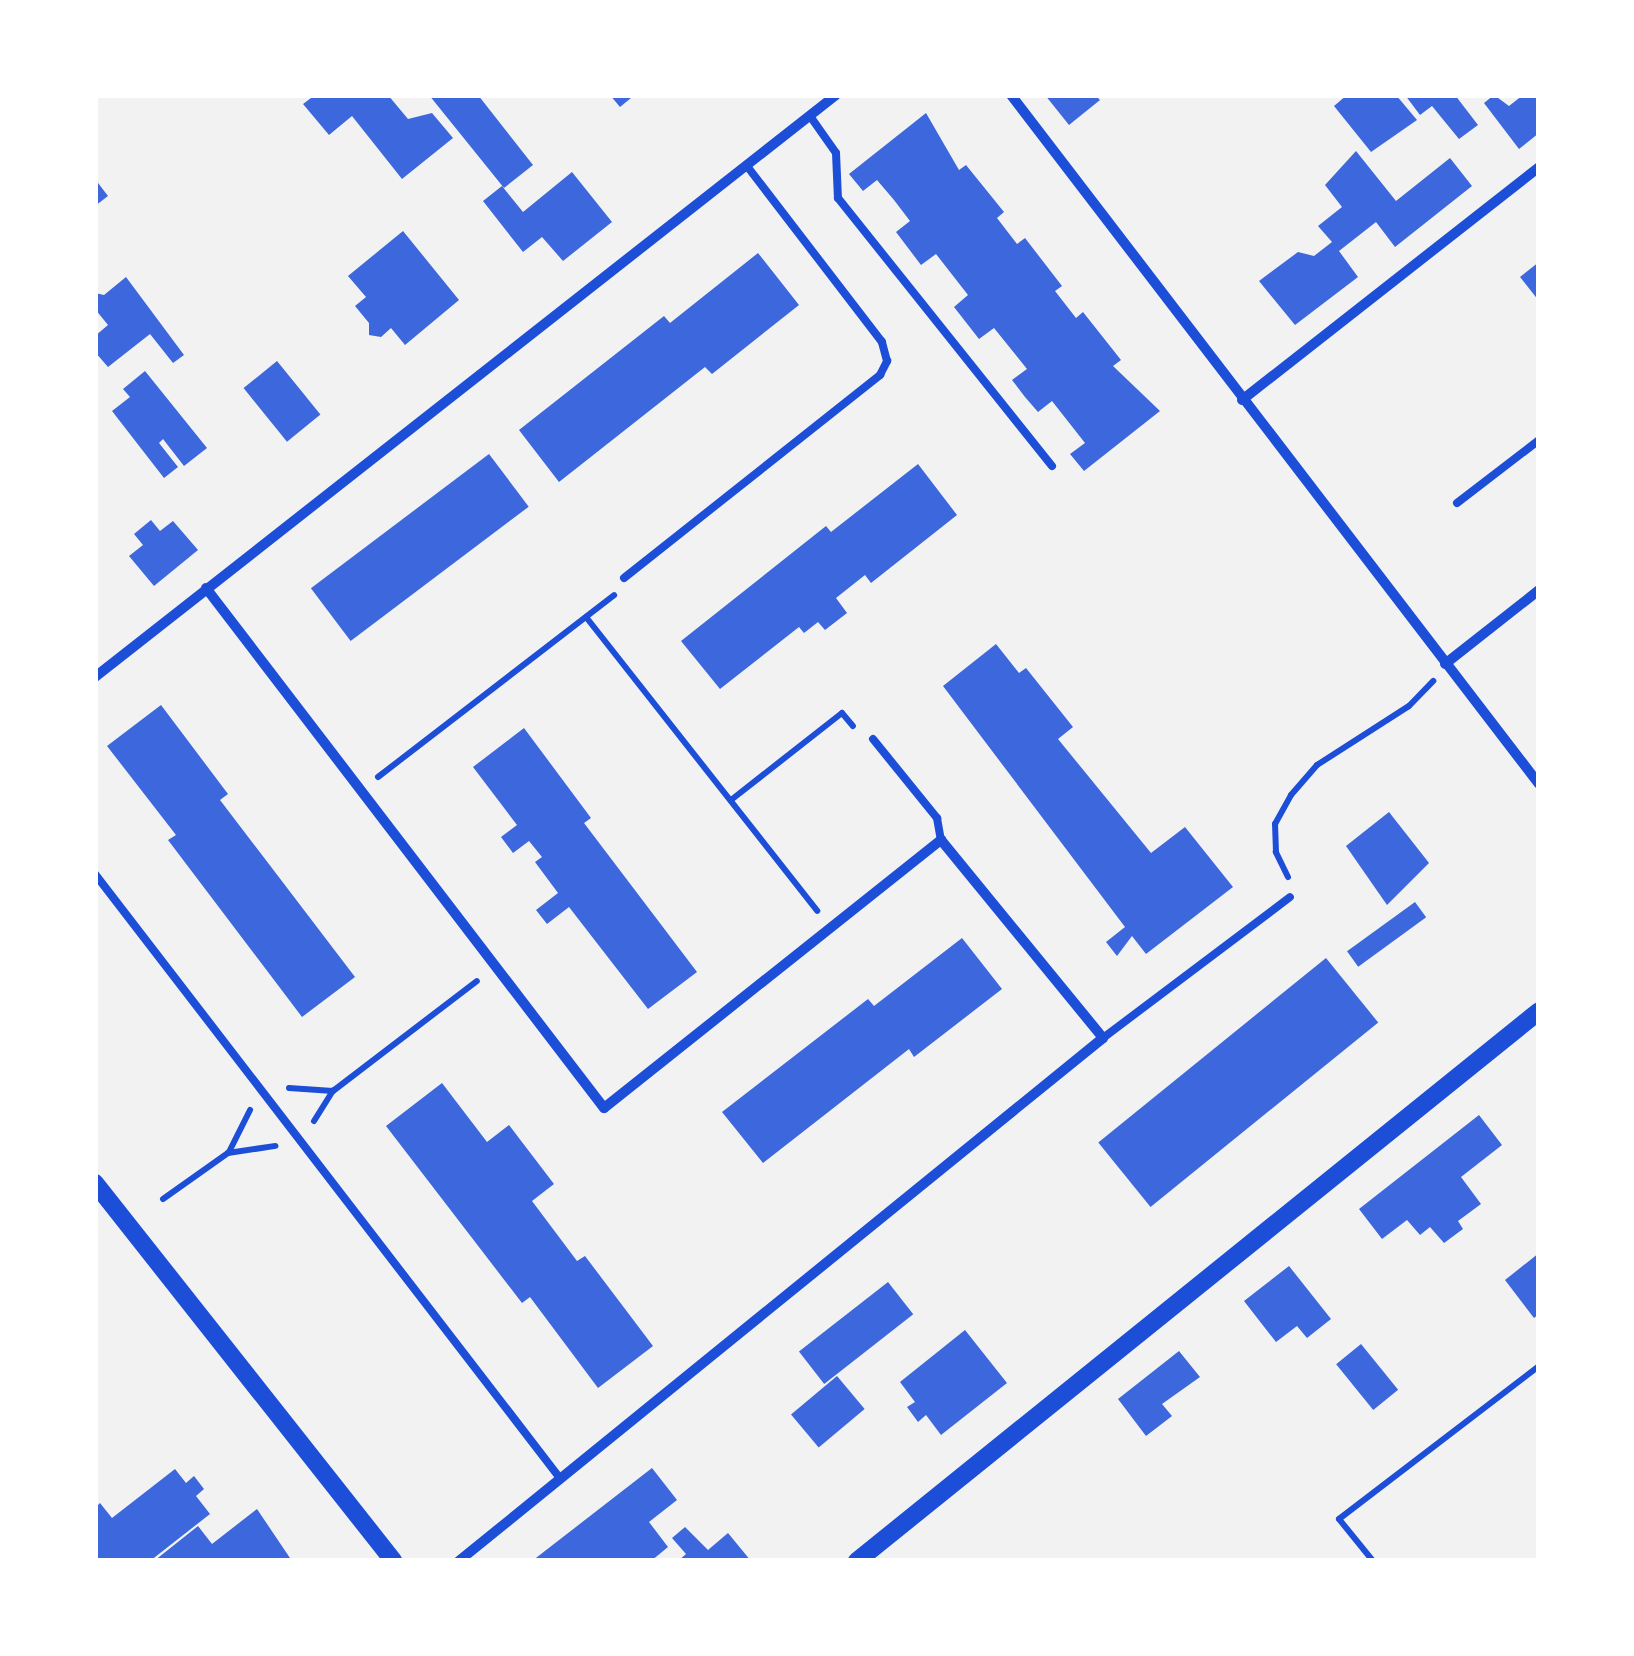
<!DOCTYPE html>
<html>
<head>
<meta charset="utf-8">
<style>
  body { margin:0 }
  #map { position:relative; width:1634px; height:1656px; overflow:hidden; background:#f2f2f2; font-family:Barlow,sans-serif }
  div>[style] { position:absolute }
  .building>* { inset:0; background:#3d67dc; transform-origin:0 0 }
  .path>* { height:6px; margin:-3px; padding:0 3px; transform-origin:3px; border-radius:3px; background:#1d4ed8 }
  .service>* { height:8px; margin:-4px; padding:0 4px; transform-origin:4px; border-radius:4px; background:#1d4ed8 }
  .minor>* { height:10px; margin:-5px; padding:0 5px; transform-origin:5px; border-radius:5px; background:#1d4ed8 }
  .tertiary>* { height:18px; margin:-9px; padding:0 9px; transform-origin:9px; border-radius:9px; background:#1d4ed8 }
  span { translate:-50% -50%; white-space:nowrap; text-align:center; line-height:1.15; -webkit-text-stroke:8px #fff; paint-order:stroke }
  .frame { position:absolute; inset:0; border:98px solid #fff; pointer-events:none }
</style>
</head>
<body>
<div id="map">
  <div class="building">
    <div style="clip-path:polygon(315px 95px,388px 95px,408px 119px,432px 113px,453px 138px,402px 179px,352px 116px,329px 135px,303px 104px)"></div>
    <div style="clip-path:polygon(429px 95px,478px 95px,533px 165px,504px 188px)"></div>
    <div style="clip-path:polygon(610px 95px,628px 95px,631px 98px,620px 107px)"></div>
    <div style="clip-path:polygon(1045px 95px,1095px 95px,1100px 100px,1069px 125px)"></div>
    <div style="clip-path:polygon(1347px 95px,1396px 95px,1417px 120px,1371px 152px,1334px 106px)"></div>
    <div style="clip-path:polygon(1405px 95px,1455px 95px,1478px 125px,1459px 139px,1432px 106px,1420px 115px)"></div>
    <div style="clip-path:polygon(1494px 95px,1509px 106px,1523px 95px,1539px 95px,1539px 133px,1519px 149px,1484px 103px)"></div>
    <div style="clip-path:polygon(926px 113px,959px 170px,966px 165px,1004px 212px,997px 218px,1017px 244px,1025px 238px,1062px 286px,1055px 291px,1076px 318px,1083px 312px,1121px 360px,1113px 366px,1160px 411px,1084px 471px,1070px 454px,1085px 443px,1052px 401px,1038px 412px,1025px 397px,1012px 380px,1027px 369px,994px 328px,979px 339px,954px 307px,968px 295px,936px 254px,921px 265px,896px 232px,910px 221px,894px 200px,877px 180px,863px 191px,849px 174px)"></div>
    <div style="clip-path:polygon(1356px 151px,1396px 201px,1450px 158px,1472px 186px,1395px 247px,1376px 222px,1339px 251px,1358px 277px,1295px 325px,1259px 281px,1298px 252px,1314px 256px,1332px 242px,1318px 226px,1342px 207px,1325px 185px)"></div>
    <div style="clip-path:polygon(572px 172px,612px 222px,563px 261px,542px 237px,523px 252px,483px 201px,502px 186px,523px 212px)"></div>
    <div style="clip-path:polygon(95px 179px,108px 196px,95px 206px)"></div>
    <div style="clip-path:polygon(403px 231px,459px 300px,405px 345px,391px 328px,381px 337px,369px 335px,369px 323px,355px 306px,366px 297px,348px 276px)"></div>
    <div style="clip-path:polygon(758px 253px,799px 305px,712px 374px,705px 367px,559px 482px,519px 430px,664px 316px,670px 323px)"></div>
    <div style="clip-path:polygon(1539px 262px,1539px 301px,1520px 277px)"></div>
    <div style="clip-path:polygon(126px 277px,184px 355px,173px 363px,150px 334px,108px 367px,95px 352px,95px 336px,108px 325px,95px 309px,95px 293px,104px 295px)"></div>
    <div style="left:277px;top:361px;width:69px;height:43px;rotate:51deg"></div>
    <div style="clip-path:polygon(145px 371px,207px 448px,184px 466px,163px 439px,159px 443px,178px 467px,164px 478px,112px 411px,130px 397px,123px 389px)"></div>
    <div style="left:489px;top:454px;width:66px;height:223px;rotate:53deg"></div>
    <div style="clip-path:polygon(918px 464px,957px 515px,871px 583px,865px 575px,836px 598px,847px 613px,825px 630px,818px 622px,804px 633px,799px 627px,720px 689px,681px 641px,826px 526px,831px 532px)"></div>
    <div style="clip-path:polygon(151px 520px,160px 531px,173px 521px,198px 550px,154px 586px,129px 556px,143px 545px,134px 534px)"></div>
    <div style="clip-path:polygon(996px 644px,1019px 673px,1026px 668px,1073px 727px,1058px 739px,1151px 853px,1185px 827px,1233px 887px,1146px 954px,1132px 936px,1117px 956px,1106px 942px,1125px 927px,943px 686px)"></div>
    <div style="clip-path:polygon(161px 705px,228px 794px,220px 800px,355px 977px,302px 1017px,168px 840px,176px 835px,107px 746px)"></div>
    <div style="clip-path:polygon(524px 728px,591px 818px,584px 823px,697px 972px,648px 1009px,569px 907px,547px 924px,536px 910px,558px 893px,535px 862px,542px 857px,529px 841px,513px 853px,501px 837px,517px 825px,473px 767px)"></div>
    <div style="clip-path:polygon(1389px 812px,1429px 863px,1387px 905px,1346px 846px)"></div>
    <div style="left:1415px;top:902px;width:19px;height:84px;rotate:54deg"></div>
    <div style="clip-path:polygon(962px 938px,1002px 989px,914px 1057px,909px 1049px,763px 1163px,722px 1112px,868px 999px,874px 1006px)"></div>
    <div style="left:1326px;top:958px;width:83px;height:293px;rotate:51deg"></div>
    <div style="clip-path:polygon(442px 1083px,487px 1142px,509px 1125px,554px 1184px,532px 1201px,577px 1261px,585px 1256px,653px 1346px,598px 1388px,530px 1297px,522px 1303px,386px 1126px)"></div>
    <div style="clip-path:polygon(1479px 1115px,1502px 1145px,1461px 1177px,1481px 1204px,1458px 1221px,1463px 1229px,1444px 1243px,1430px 1227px,1420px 1235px,1407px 1220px,1382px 1239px,1359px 1209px)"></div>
    <div style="clip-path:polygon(1539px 1253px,1539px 1314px,1534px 1318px,1505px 1280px)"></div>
    <div style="clip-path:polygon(1289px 1266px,1331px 1319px,1307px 1338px,1297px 1326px,1276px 1342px,1244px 1301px)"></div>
    <div style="left:888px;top:1282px;width:41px;height:113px;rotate:52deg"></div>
    <div style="clip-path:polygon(965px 1330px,1007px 1383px,941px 1435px,926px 1415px,918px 1422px,907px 1407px,915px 1402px,900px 1382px)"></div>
    <div style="left:1361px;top:1344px;width:59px;height:32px;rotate:51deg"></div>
    <div style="clip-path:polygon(1179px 1351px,1200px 1377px,1162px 1404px,1172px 1416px,1146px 1436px,1118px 1399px)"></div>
    <div style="left:837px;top:1376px;width:43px;height:60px;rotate:50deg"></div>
    <div style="clip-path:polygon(652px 1468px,677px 1500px,649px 1522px,668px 1547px,651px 1561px,532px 1561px)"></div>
    <div style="clip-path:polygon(175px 1469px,186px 1483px,194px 1476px,204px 1489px,196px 1496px,210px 1514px,150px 1561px,95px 1561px,95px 1508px,100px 1503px,112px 1518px)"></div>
    <div style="clip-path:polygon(257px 1509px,292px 1561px,154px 1561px,198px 1526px,212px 1544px)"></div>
    <div style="clip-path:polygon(685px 1527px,708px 1550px,728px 1533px,751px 1561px,678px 1561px,686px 1554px,672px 1538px)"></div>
  </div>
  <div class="path">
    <div style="left:586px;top:617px;width:374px;rotate:51.8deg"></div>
    <div style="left:378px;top:777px;width:298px;rotate:-37.6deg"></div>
    <div style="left:731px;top:800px;width:141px;rotate:-38.1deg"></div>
    <div style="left:842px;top:713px;width:17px;rotate:50deg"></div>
    <div style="left:1288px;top:877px;width:28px;rotate:-116deg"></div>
    <div style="left:1276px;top:852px;width:28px;rotate:-92deg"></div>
    <div style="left:1275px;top:824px;width:33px;rotate:-61deg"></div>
    <div style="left:1291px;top:795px;width:40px;rotate:-49deg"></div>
    <div style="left:1317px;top:765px;width:109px;rotate:-32.7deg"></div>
    <div style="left:1409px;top:706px;width:35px;rotate:-46deg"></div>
    <div style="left:289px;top:1088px;width:44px;rotate:3.9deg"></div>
    <div style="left:314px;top:1121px;width:36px;rotate:-58deg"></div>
    <div style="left:333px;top:1091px;width:181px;rotate:-37.4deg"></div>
    <div style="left:229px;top:1152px;width:47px;rotate:-63.4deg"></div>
    <div style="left:163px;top:1199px;width:80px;rotate:-35.3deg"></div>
    <div style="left:228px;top:1153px;width:48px;rotate:-8.5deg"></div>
    <div style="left:1373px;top:1561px;width:54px;rotate:-129deg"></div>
    <div style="left:1339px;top:1519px;width:252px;rotate:-37.4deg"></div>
  </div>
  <div class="service">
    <div style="left:810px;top:116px;width:45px;rotate:54.9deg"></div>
    <div style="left:836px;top:153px;width:45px;rotate:87.5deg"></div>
    <div style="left:838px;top:198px;width:343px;rotate:51.4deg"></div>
    <div style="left:1457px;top:503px;width:103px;rotate:-37.5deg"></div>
    <div style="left:624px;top:578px;width:327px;rotate:-38.4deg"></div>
    <div style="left:880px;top:375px;width:16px;rotate:-63deg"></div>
    <div style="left:887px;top:361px;width:20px;rotate:-105deg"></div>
    <div style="left:882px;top:342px;width:222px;rotate:-127.5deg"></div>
    <div style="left:873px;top:739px;width:102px;rotate:51deg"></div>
    <div style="left:937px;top:818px;width:22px;rotate:80deg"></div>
    <div style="left:95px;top:874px;width:761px;rotate:52.42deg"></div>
    <div style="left:1103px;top:1038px;width:234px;rotate:-37deg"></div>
  </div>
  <div class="minor">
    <div style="left:1011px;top:95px;width:868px;rotate:52.54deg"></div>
    <div style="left:1242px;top:400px;width:377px;rotate:-38.1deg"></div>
    <div style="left:206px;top:588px;width:655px;rotate:52.57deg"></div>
    <div style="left:604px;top:1108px;width:431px;rotate:-38.5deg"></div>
    <div style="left:941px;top:840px;width:256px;rotate:50.7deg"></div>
    <div style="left:1103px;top:1038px;width:830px;rotate:140.92deg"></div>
    <div style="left:1445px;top:664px;width:120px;rotate:-38.2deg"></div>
    <div style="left:95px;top:677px;width:942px;rotate:-38.15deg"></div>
  </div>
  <div class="tertiary">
    <div style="left:95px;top:1183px;width:481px;rotate:51.7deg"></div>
    <div style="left:857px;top:1561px;width:876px;rotate:-38.88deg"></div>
  </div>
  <div class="frame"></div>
</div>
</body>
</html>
